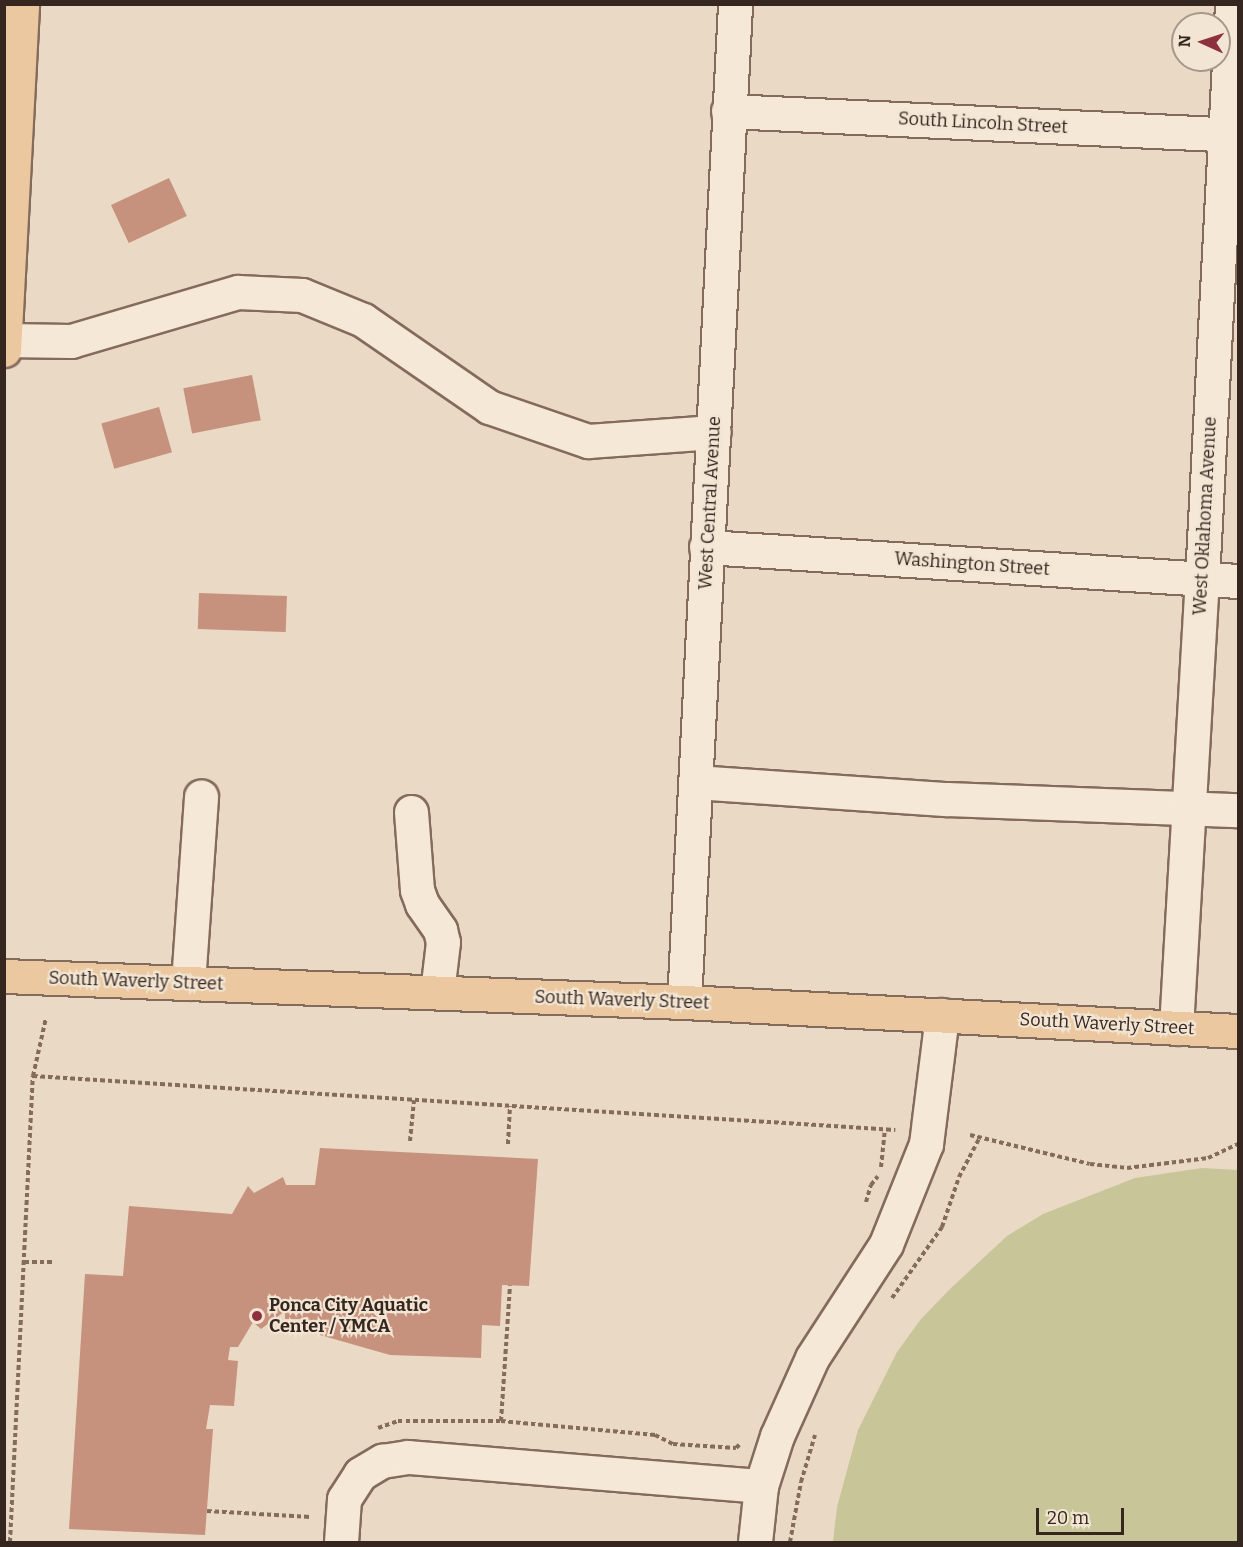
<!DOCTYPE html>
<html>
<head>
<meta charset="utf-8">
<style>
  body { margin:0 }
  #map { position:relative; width:1243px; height:1547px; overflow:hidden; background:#ead9c4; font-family:Bitter,serif }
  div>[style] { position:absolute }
  .green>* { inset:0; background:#c8c699 }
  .building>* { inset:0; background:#c6917d; transform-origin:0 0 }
  .path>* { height:4px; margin-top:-2px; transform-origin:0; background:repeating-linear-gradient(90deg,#846b5c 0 4.5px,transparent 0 7.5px) }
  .roads { filter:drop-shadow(2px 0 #846b5c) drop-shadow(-2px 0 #846b5c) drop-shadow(0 2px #846b5c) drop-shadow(0 -2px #846b5c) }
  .minor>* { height:33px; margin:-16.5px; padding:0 16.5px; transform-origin:16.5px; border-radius:16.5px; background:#f6e8d7 }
  .major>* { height:33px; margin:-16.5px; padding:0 16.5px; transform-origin:16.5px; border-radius:16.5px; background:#ebc89f }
  .dots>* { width:16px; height:16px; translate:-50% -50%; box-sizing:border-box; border:3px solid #f2e5d3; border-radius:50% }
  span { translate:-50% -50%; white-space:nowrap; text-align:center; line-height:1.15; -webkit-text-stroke:4.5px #f2e5d3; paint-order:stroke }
  .street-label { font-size:18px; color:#35261f }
  .poi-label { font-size:18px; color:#35261f; font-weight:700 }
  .left { translate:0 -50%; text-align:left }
  .frame { position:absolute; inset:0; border:6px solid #35261f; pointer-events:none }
  .north { position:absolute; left:1171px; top:12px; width:60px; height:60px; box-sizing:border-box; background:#f2e5d3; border:2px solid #a6998b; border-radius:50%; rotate:273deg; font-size:16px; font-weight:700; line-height:24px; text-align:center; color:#35261f }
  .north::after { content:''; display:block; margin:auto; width:21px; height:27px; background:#8e313f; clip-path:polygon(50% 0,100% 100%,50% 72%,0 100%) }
  .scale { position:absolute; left:1036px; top:1508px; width:88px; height:27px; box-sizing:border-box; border:3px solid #35261f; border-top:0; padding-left:8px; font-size:18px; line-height:21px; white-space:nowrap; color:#35261f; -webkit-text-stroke:4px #f2e5d3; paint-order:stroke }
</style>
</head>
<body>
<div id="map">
  <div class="green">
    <div style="clip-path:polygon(1202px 1168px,1238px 1170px,1238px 1542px,833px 1542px,837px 1507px,858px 1430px,897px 1352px,921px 1319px,950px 1289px,1007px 1236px,1043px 1214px,1135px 1178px)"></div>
  </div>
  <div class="building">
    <div style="left:169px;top:178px;width:42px;height:64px;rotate:65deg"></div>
    <div style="left:252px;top:375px;width:46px;height:70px;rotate:79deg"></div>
    <div style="left:159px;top:407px;width:47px;height:60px;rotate:74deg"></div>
    <div style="left:199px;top:593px;width:88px;height:36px;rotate:2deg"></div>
    <div style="clip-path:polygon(320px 1148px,538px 1159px,529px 1286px,502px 1285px,500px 1326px,482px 1325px,481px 1358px,390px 1355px,306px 1331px,306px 1319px,285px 1319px,285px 1311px,261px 1329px,253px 1322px,238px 1347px,230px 1347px,228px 1360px,238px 1361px,234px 1406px,210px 1405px,206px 1429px,213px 1429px,205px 1535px,69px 1529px,85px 1274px,123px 1276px,129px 1206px,232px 1214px,248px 1186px,254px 1193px,283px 1177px,286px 1185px,315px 1185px)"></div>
  </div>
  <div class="path">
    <div style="left:33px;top:1076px;width:59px;rotate:-77.4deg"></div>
    <div style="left:970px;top:1135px;width:123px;rotate:13.6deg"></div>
    <div style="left:1090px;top:1164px;width:37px;rotate:6deg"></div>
    <div style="left:1127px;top:1168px;width:82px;rotate:-7deg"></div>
    <div style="left:1208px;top:1158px;width:33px;rotate:-25deg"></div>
    <div style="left:410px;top:1141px;width:41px;rotate:-84.4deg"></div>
    <div style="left:508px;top:1144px;width:38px;rotate:-87deg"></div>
    <div style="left:881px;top:1167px;width:37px;rotate:-84deg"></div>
    <div style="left:866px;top:1202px;width:18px;rotate:-74deg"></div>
    <div style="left:871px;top:1185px;width:11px;rotate:-52deg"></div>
    <div style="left:25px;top:1262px;width:30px"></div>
    <div style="left:892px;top:1298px;width:87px;rotate:-54.8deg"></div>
    <div style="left:942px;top:1227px;width:53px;rotate:-71.2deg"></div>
    <div style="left:959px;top:1177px;width:45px;rotate:-62.3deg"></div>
    <div style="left:501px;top:1421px;width:136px;rotate:-86.2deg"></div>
    <div style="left:378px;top:1428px;width:21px;rotate:-19deg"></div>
    <div style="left:398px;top:1421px;width:103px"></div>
    <div style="left:501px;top:1421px;width:155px;rotate:5.2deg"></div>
    <div style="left:655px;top:1435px;width:20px;rotate:27deg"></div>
    <div style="left:673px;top:1444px;width:63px;rotate:3.6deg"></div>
    <div style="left:736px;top:1448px;width:6px;rotate:-45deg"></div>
    <div style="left:207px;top:1511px;width:104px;rotate:3.3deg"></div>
    <div style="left:10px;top:1542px;width:467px;rotate:-87.2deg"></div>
    <div style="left:33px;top:1076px;width:864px;rotate:3.58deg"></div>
    <div style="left:790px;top:1542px;width:61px;rotate:-79.6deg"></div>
    <div style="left:801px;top:1482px;width:49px;rotate:-73.4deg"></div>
  </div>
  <div class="roads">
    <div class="minor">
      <div style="left:728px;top:111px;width:511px;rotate:2.69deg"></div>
      <div style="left:5px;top:340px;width:66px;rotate:0.9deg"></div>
      <div style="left:71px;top:341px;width:174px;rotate:-16.4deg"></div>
      <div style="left:238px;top:292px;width:64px;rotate:2.7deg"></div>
      <div style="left:302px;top:295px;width:66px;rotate:22.3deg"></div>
      <div style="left:363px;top:320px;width:153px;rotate:34.6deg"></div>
      <div style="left:489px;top:407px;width:105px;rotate:19deg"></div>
      <div style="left:588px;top:441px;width:126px;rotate:-4.1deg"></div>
      <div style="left:706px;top:547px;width:533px;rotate:3.66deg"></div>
      <div style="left:695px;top:782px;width:253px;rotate:3.9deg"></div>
      <div style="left:947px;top:799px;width:291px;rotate:2.2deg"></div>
      <div style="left:411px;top:812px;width:78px;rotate:85.6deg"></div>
      <div style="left:417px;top:890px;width:15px;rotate:70deg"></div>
      <div style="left:422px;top:904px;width:32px;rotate:55deg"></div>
      <div style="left:440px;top:930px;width:12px;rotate:76deg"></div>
      <div style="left:443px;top:942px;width:50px;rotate:96.8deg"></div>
      <div style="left:188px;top:983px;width:187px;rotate:-86deg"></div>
      <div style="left:684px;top:1002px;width:999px;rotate:-87.07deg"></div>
      <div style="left:1176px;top:1028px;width:450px;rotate:-86.7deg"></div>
      <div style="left:1202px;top:579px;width:576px;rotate:-87.01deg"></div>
      <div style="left:341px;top:1542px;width:43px;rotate:-86deg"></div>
      <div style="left:344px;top:1499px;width:30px;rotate:-57deg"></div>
      <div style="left:360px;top:1474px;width:26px;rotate:-31deg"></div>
      <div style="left:382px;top:1461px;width:26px;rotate:-9deg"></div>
      <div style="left:408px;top:1457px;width:354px;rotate:4.7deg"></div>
      <div style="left:755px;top:1542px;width:56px;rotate:-83.9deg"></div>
      <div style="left:761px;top:1486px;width:52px;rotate:-72.3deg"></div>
      <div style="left:777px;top:1436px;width:85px;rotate:-65.8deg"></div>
      <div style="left:812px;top:1358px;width:136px;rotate:-57deg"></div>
      <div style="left:886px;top:1244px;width:108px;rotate:-68.2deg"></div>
      <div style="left:926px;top:1144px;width:130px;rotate:-82.9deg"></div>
    </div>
    <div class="major">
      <div style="left:4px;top:350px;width:346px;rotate:-87deg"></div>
      <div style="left:4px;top:976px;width:680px;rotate:2.19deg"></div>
      <div style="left:684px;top:1002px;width:555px;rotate:3deg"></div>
    </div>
  </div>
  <div class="dots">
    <div style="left:257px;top:1316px;background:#8e313f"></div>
  </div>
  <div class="street-label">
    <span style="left:983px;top:123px;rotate:3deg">South Lincoln Street</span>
    <span style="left:710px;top:503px;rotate:-87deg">West Central Avenue</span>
    <span style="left:1205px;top:516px;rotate:-87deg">West Oklahoma Avenue</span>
    <span style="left:972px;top:564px;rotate:4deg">Washington Street</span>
    <span style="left:136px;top:981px;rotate:2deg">South Waverly Street</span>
    <span style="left:622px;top:1000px;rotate:2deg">South Waverly Street</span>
    <span style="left:1107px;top:1024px;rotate:3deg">South Waverly Street</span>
  </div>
  <div class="poi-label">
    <span class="left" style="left:269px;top:1316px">Ponca City Aquatic<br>Center / YMCA</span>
  </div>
  <div class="frame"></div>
  <div class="north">N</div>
  <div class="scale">20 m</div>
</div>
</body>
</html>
